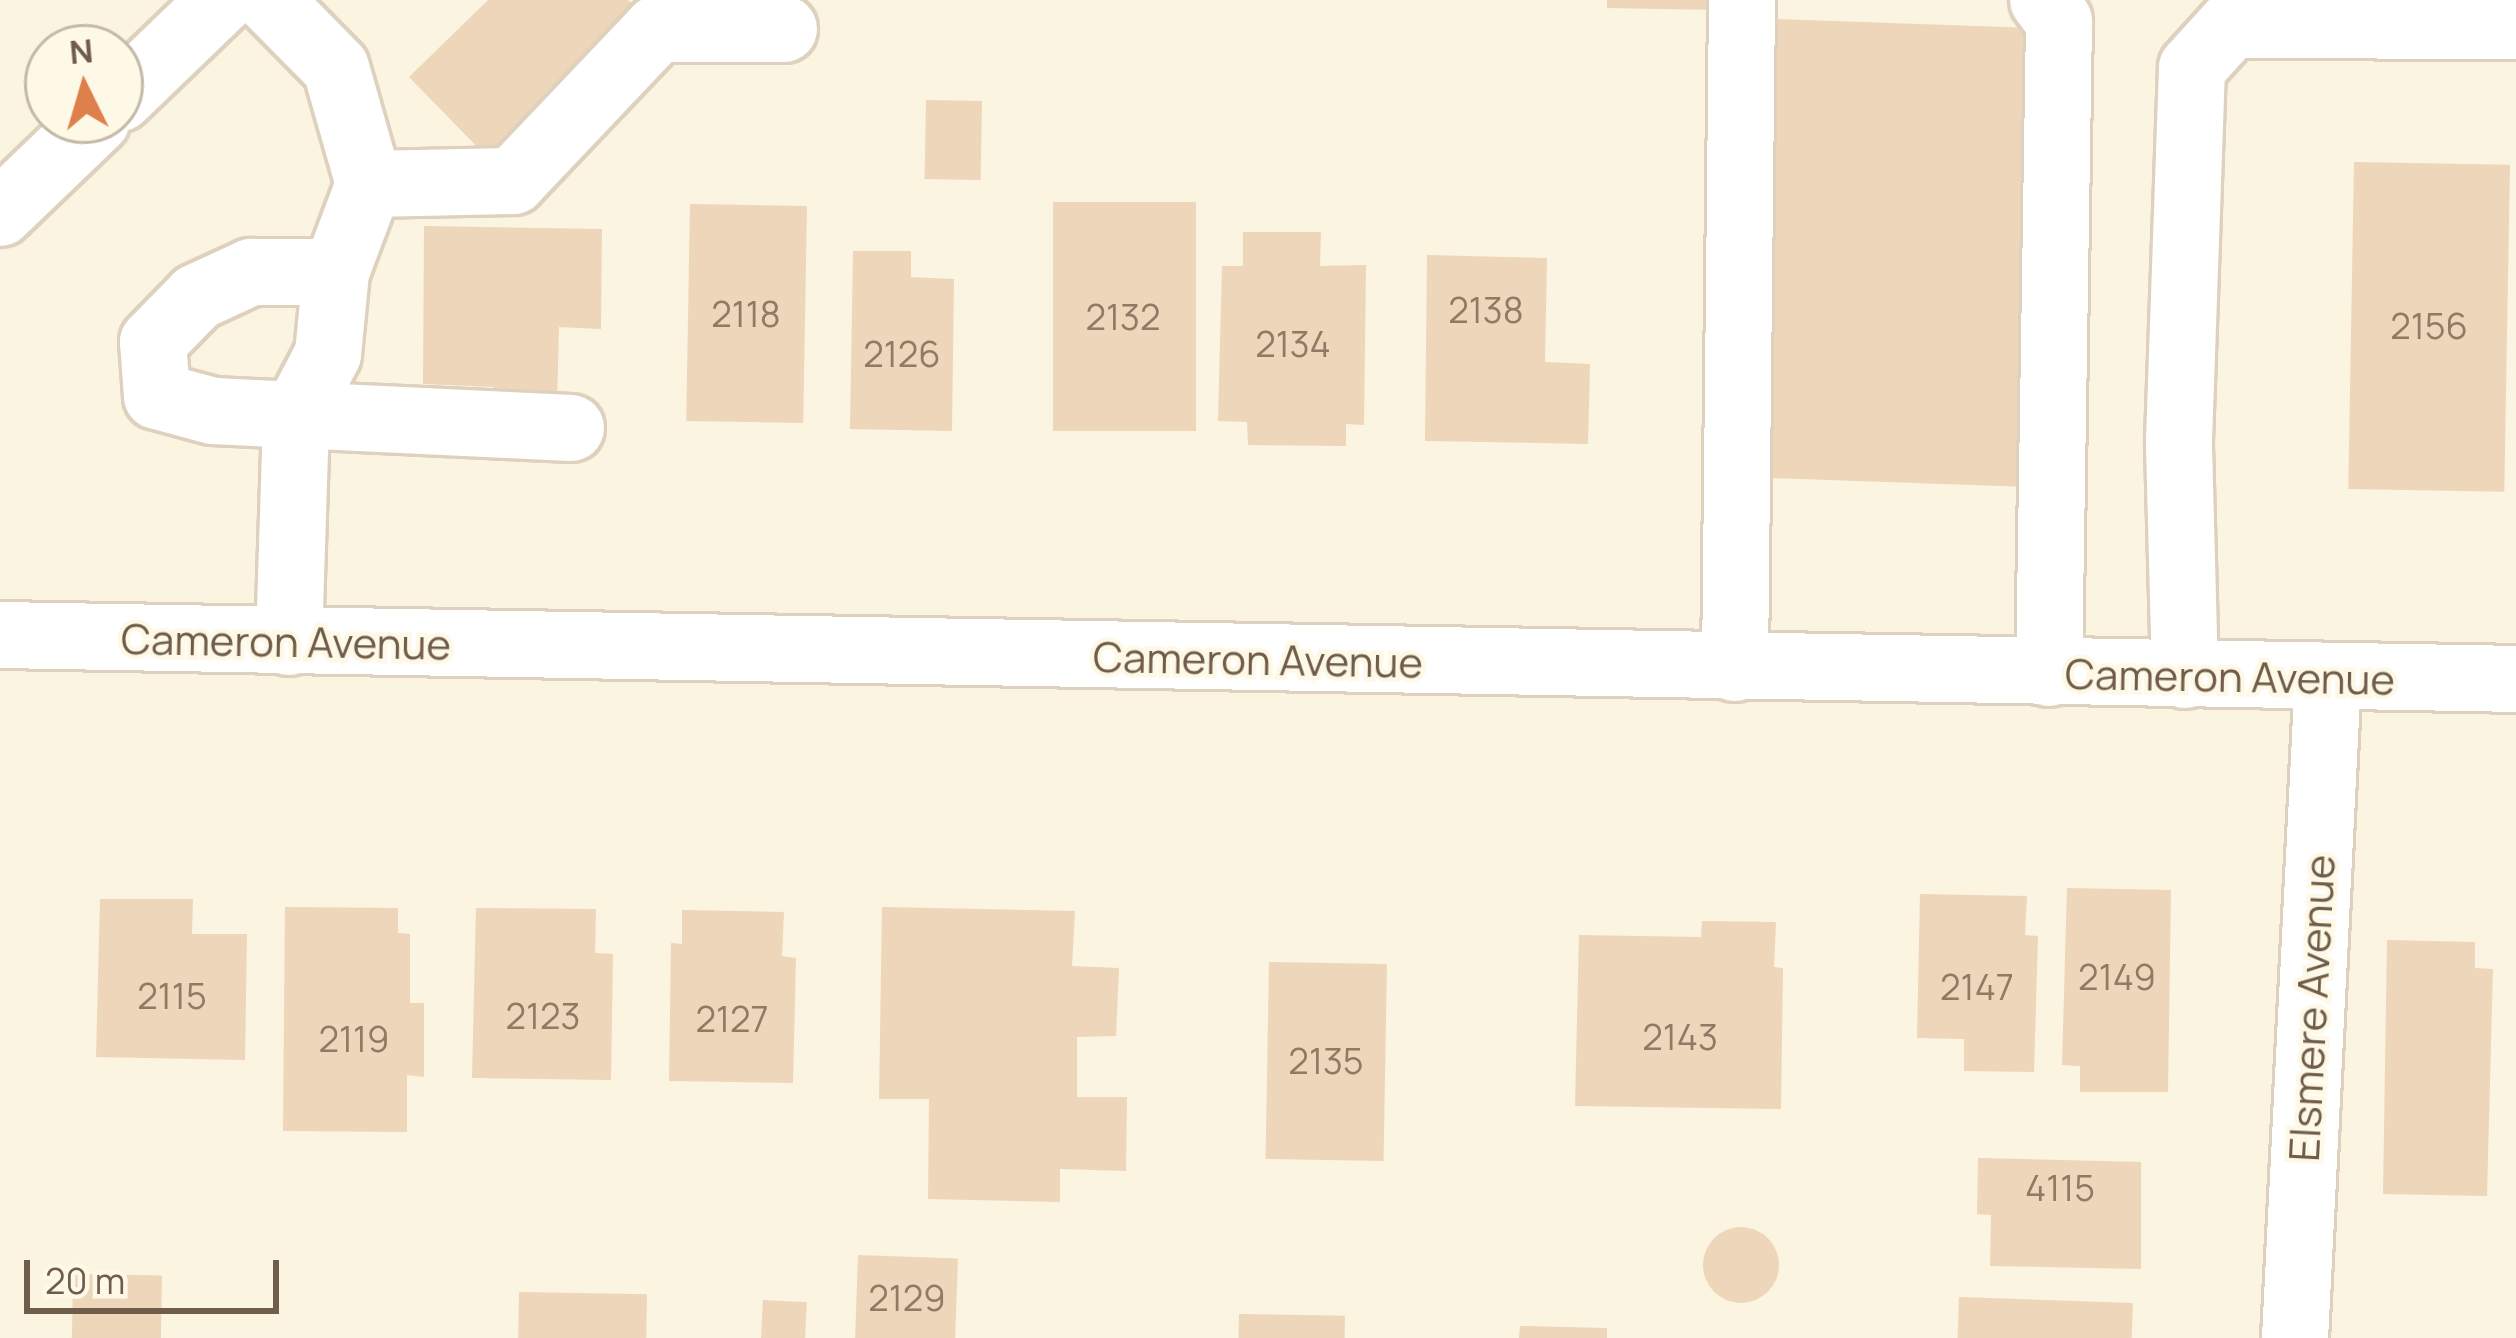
<!DOCTYPE html>
<html>
<head>
<meta charset="utf-8">
<style>
  body { margin:0 }
  #map { position:relative; width:2516px; height:1338px; overflow:hidden; background:#faf4e0; font-family:Manrope,sans-serif }
  div>[style] { position:absolute }
  .building>* { inset:0; background:#eed6ba; transform-origin:0 0 }
  .round { border-radius:50% }
  .roads { filter:drop-shadow(3px 0 #ded1bd) drop-shadow(-3px 0 #ded1bd) drop-shadow(0 3px #ded1bd) drop-shadow(0 -3px #ded1bd) }
  .minor>* { height:66px; margin:-33px; padding:0 33px; transform-origin:33px; border-radius:33px; background:#fff }
  span { translate:-50% -50%; white-space:nowrap; text-align:center; line-height:1.15; -webkit-text-stroke:9px #fef8e6; paint-order:stroke }
  .number-label { font-size:36px; color:#8f7a65 }
  .number-label span { -webkit-text-stroke-width:0 }
  .street-label { font-size:42px; color:#6f5c49 }
  .north { position:absolute; left:24px; top:24px; width:120px; height:120px; box-sizing:border-box; background:#fef8e6; border:3px solid #c5baa7; border-radius:50%; rotate:355deg; font-size:33px; font-weight:700; line-height:48px; text-align:center; color:#6f5c49 }
  .north::after { content:''; display:block; margin:auto; width:42px; height:54px; background:#de804c; clip-path:polygon(50% 0,100% 100%,50% 72%,0 100%) }
  .scale { position:absolute; left:24px; top:1260px; width:255px; height:54px; box-sizing:border-box; border:6px solid #6f5c49; border-top:0; padding-left:15px; font-size:36px; line-height:42px; white-space:nowrap; color:#6f5c49; -webkit-text-stroke:9px #fef8e6; paint-order:stroke }
</style>
</head>
<body>
<div id="map">
  <div class="building">
    <div style="clip-path:polygon(488px 0,628px 0,636px 8px,488px 158px,409px 77px)"></div>
    <div style="clip-path:polygon(1607px 0,1714px 0,1714px 10px,1607px 8px)"></div>
    <div style="left:1777px;top:19px;width:255px;height:459px;rotate:2deg"></div>
    <div style="left:926px;top:100px;width:56px;height:79px;rotate:1deg"></div>
    <div style="left:2354px;top:162px;width:156px;height:327px;rotate:1deg"></div>
    <div style="left:1053px;top:202px;width:143px;height:229px"></div>
    <div style="left:690px;top:204px;width:117px;height:217px;rotate:1deg"></div>
    <div style="clip-path:polygon(424px 226px,602px 229px,601px 329px,559px 327px,557px 405px,492px 404px,493px 387px,423px 384px)"></div>
    <div style="clip-path:polygon(1243px 232px,1321px 232px,1320px 266px,1366px 265px,1364px 425px,1346px 424px,1346px 446px,1248px 445px,1247px 422px,1218px 421px,1222px 266px,1243px 266px)"></div>
    <div style="clip-path:polygon(853px 251px,911px 251px,911px 277px,954px 279px,952px 431px,850px 429px)"></div>
    <div style="clip-path:polygon(1427px 255px,1547px 258px,1545px 362px,1590px 364px,1588px 444px,1425px 441px)"></div>
    <div style="clip-path:polygon(2067px 888px,2171px 890px,2168px 1092px,2080px 1092px,2080px 1066px,2062px 1065px)"></div>
    <div style="clip-path:polygon(1920px 894px,2027px 896px,2025px 935px,2038px 936px,2034px 1072px,1964px 1071px,1964px 1039px,1917px 1038px)"></div>
    <div style="clip-path:polygon(100px 899px,193px 899px,192px 934px,247px 934px,245px 1060px,96px 1057px)"></div>
    <div style="clip-path:polygon(285px 907px,398px 908px,398px 933px,410px 934px,410px 1003px,424px 1003px,424px 1077px,407px 1075px,407px 1132px,283px 1131px)"></div>
    <div style="clip-path:polygon(882px 907px,1075px 911px,1072px 966px,1119px 968px,1116px 1036px,1077px 1037px,1077px 1097px,1127px 1097px,1126px 1171px,1060px 1169px,1060px 1202px,928px 1199px,929px 1099px,879px 1099px)"></div>
    <div style="clip-path:polygon(476px 908px,596px 909px,595px 953px,613px 954px,611px 1080px,472px 1078px)"></div>
    <div style="clip-path:polygon(682px 910px,784px 912px,782px 956px,796px 958px,793px 1083px,669px 1081px,671px 943px,682px 944px)"></div>
    <div style="clip-path:polygon(1702px 921px,1776px 922px,1774px 967px,1783px 968px,1781px 1109px,1575px 1106px,1579px 935px,1701px 937px)"></div>
    <div style="clip-path:polygon(2387px 940px,2475px 942px,2475px 968px,2493px 969px,2487px 1196px,2383px 1194px)"></div>
    <div style="left:1269px;top:962px;width:118px;height:197px;rotate:1deg"></div>
    <div style="clip-path:polygon(1978px 1158px,2141px 1162px,2141px 1269px,1990px 1266px,1991px 1215px,1977px 1214px)"></div>
    <div class="round" style="left:1703px;top:1227px;width:76px;height:76px"></div>
    <div style="left:858px;top:1255px;width:100px;height:83px;rotate:2deg"></div>
    <div style="left:73px;top:1274px;width:89px;height:64px;rotate:1deg"></div>
    <div style="left:519px;top:1292px;width:128px;height:46px;rotate:1deg"></div>
    <div style="left:1959px;top:1297px;width:174px;height:41px;rotate:2deg"></div>
    <div style="left:763px;top:1300px;width:44px;height:38px;rotate:3deg"></div>
    <div style="left:1239px;top:1314px;width:106px;height:24px;rotate:1deg"></div>
    <div style="clip-path:polygon(1520px 1326px,1607px 1328px,1607px 1338px,1519px 1338px)"></div>
  </div>
  <div class="roads">
    <div class="minor">
      <div style="left:269px;top:0;width:95px;rotate:45.4deg"></div>
      <div style="left:336px;top:68px;width:121px;rotate:74.1deg"></div>
      <div style="left:2043px;top:0;width:26px;rotate:53deg"></div>
      <div style="left:2059px;top:21px;width:652px;rotate:90.88deg"></div>
      <div style="left:120px;top:98px;width:141px;rotate:-43.9deg"></div>
      <div style="left:0;top:213px;width:134px;rotate:-43.8deg"></div>
      <div style="left:571px;top:428px;width:275px;rotate:-177.3deg"></div>
      <div style="left:296px;top:415px;width:69px;rotate:-62.3deg"></div>
      <div style="left:328px;top:354px;width:82px;rotate:-84.4deg"></div>
      <div style="left:336px;top:272px;width:94px;rotate:-69.4deg"></div>
      <div style="left:369px;top:184px;width:144px;rotate:-1.2deg"></div>
      <div style="left:513px;top:181px;width:209px;rotate:-46.5deg"></div>
      <div style="left:657px;top:29px;width:127px"></div>
      <div style="left:0;top:635px;width:2516px;rotate:1deg"></div>
      <div style="left:289px;top:642px;width:227px;rotate:-88.2deg"></div>
      <div style="left:296px;top:415px;width:83px;rotate:-177.2deg"></div>
      <div style="left:213px;top:411px;width:58px;rotate:-165deg"></div>
      <div style="left:157px;top:396px;width:54px;rotate:-94.2deg"></div>
      <div style="left:153px;top:342px;width:63px;rotate:-45.6deg"></div>
      <div style="left:197px;top:297px;width:60px;rotate:-24.8deg"></div>
      <div style="left:251px;top:272px;width:85px"></div>
      <div style="left:1735px;top:668px;width:668px;rotate:-89.4deg"></div>
      <div style="left:2185px;top:675px;width:235px;rotate:-91.5deg"></div>
      <div style="left:2179px;top:440px;width:372px;rotate:-88deg"></div>
      <div style="left:2192px;top:68px;width:58px;rotate:-47.8deg"></div>
      <div style="left:2231px;top:25px;width:285px;rotate:0.2deg"></div>
      <div style="left:2295px;top:1338px;width:661px;rotate:-87.14deg"></div>
    </div>
  </div>
  <div class="number-label">
    <span style="left:1486px;top:310px">2138</span>
    <span style="left:746px;top:314px">2118</span>
    <span style="left:1123px;top:317px">2132</span>
    <span style="left:2429px;top:326px">2156</span>
    <span style="left:1293px;top:344px">2134</span>
    <span style="left:902px;top:354px">2126</span>
    <span style="left:2117px;top:977px">2149</span>
    <span style="left:1977px;top:987px">2147</span>
    <span style="left:172px;top:996px">2115</span>
    <span style="left:543px;top:1016px">2123</span>
    <span style="left:732px;top:1019px">2127</span>
    <span style="left:1680px;top:1037px">2143</span>
    <span style="left:354px;top:1039px">2119</span>
    <span style="left:1326px;top:1061px">2135</span>
    <span style="left:2060px;top:1188px">4115</span>
    <span style="left:907px;top:1298px">2129</span>
  </div>
  <div class="street-label">
    <span style="left:286px;top:641px;rotate:1deg">Cameron Avenue</span>
    <span style="left:1258px;top:659px;rotate:1deg">Cameron Avenue</span>
    <span style="left:2230px;top:676px;rotate:1deg">Cameron Avenue</span>
    <span style="left:2311px;top:1008px;rotate:-87deg">Elsmere Avenue</span>
  </div>
  <div class="north">N</div>
  <div class="scale">20 m</div>
</div>
</body>
</html>
